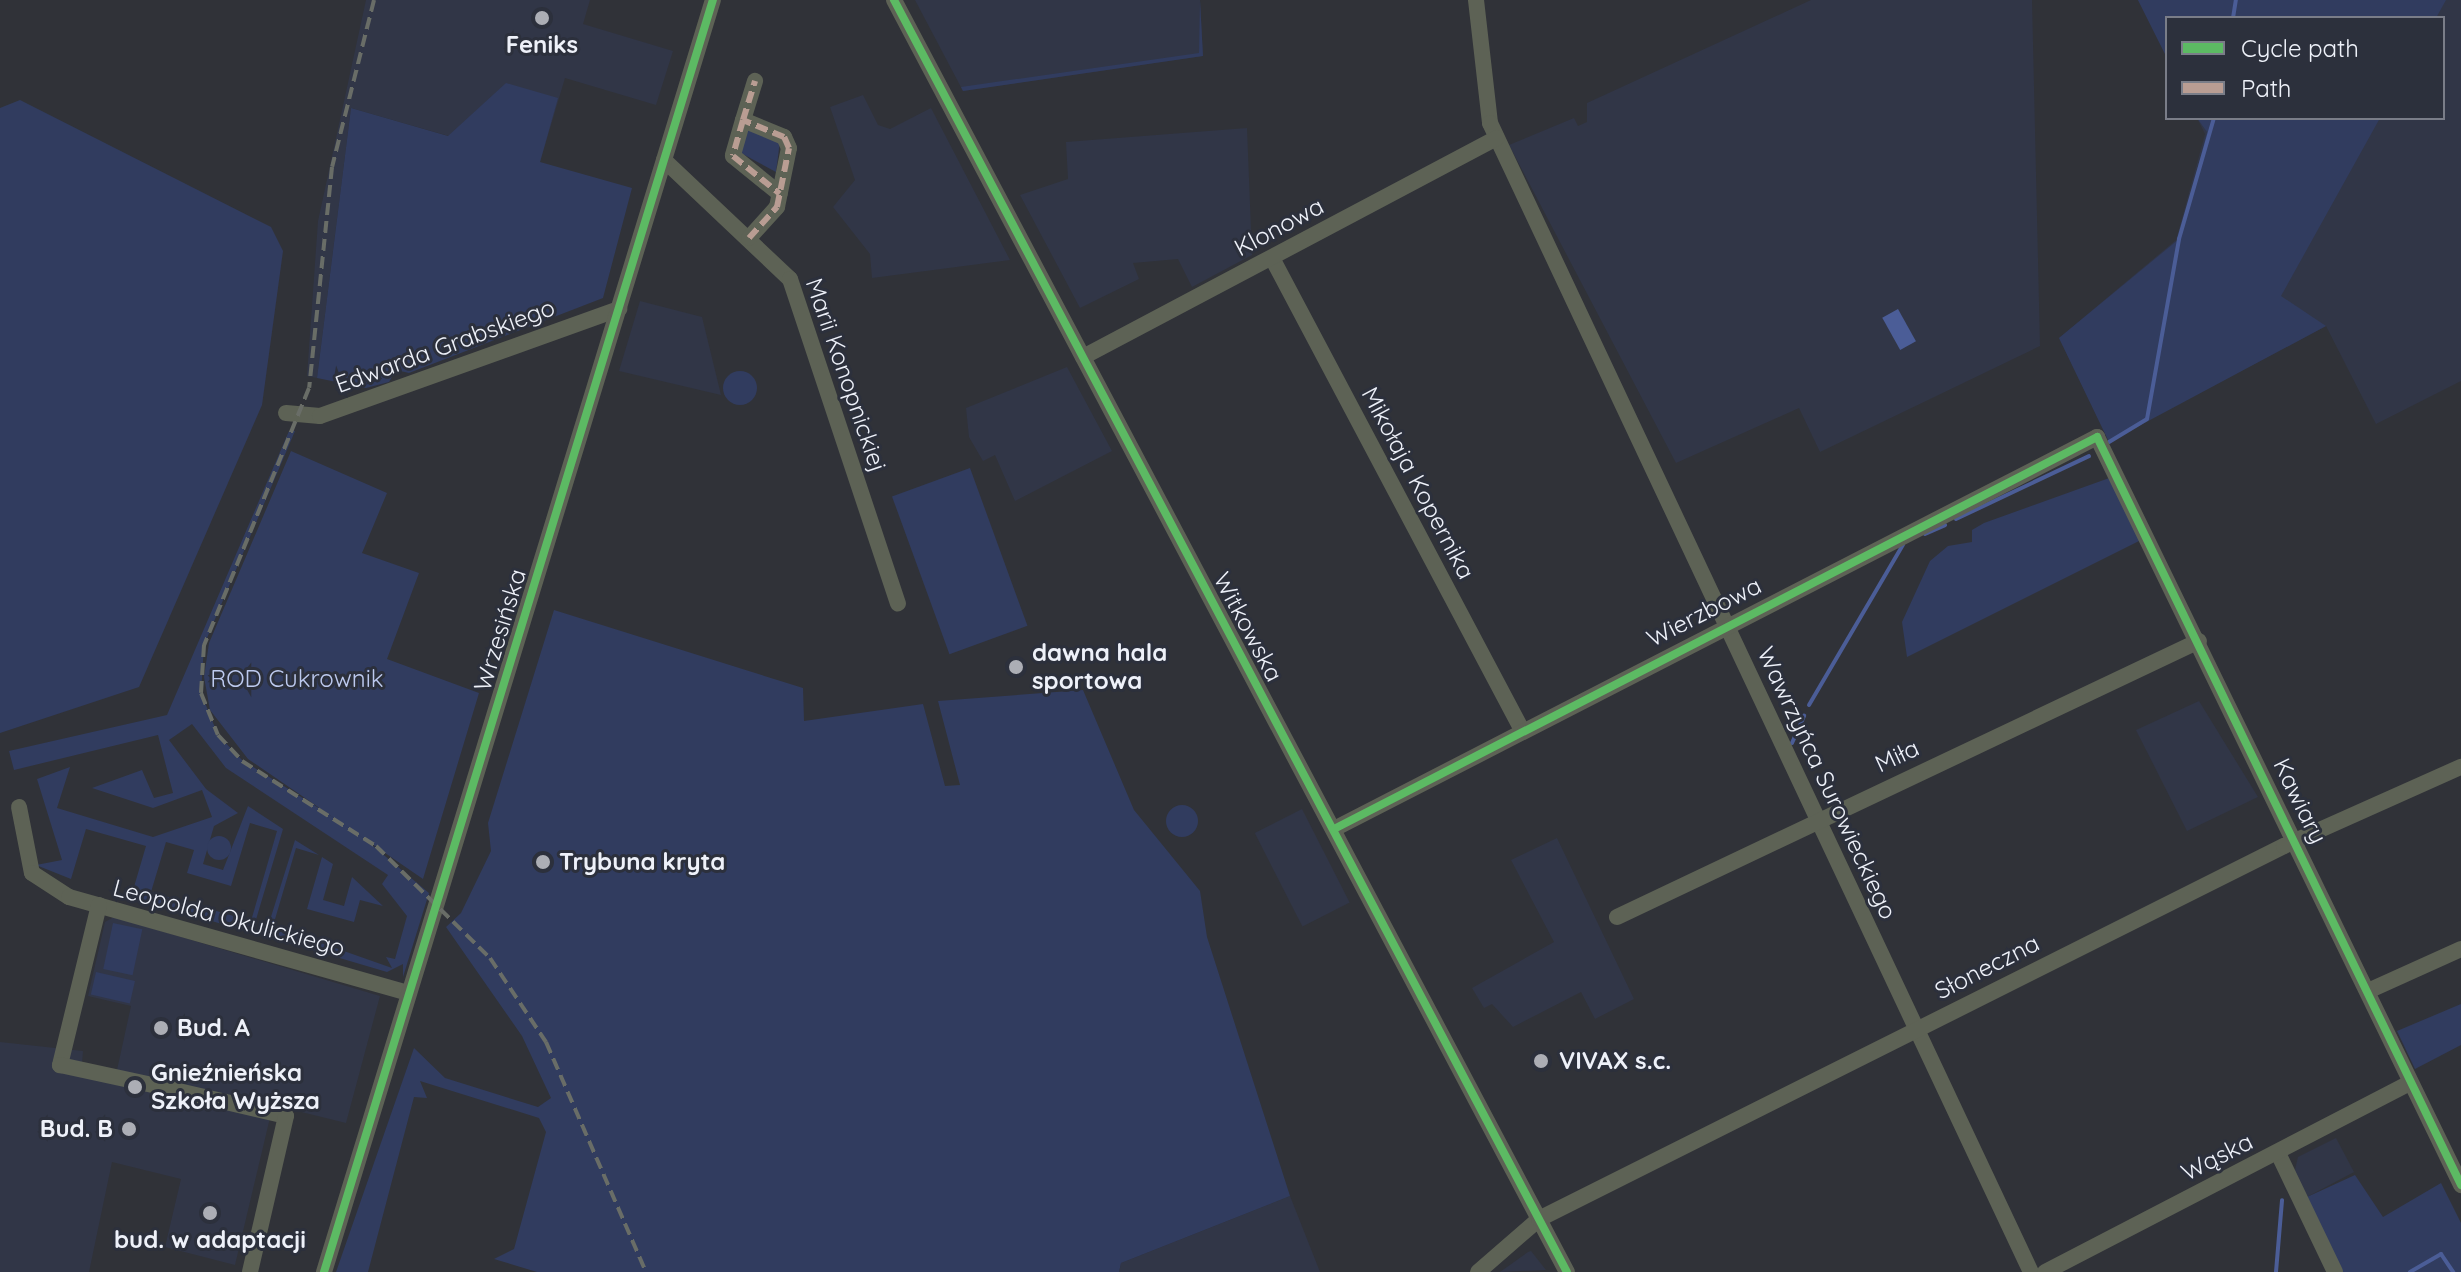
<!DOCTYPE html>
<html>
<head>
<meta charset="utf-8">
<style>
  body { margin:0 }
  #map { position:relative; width:2461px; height:1272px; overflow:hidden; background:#303238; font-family:Quicksand,sans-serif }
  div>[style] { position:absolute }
  .built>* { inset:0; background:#313647; transform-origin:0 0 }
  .green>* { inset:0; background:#313c5f; transform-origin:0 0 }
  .round { border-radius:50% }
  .water>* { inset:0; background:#4b5d97; transform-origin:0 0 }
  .stream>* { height:4px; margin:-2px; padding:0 2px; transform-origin:2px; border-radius:2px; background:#4b5d97 }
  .minor>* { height:16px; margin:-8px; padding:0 8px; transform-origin:8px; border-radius:8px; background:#5d6255 }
  .rail>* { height:4px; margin-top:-2px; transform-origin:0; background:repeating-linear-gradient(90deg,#696d67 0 12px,transparent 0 18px) }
  .quiet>* { height:6px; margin-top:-3px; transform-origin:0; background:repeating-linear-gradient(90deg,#b99d93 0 12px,transparent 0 18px) }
  .cycleway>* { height:8px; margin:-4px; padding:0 4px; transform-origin:4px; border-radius:4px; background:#5cba63 }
  .dots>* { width:22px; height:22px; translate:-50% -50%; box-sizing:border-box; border:4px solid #2c303c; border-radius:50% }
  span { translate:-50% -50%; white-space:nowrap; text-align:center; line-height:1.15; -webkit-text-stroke:6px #2c303c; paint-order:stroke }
  .poi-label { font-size:24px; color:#eef1f9; font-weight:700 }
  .left { translate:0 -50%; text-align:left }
  .right { translate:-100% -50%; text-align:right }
  .street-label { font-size:24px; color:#eef1f9 }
  .park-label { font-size:24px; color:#bdcaef }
  .legend { position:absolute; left:2165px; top:16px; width:280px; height:104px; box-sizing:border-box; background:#2c303c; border:2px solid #7a7d88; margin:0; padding:10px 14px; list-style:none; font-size:24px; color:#eef1f9 }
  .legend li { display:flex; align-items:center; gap:16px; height:40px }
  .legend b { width:40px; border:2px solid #7a7d88 }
</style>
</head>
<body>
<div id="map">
  <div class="built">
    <div style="clip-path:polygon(366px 0,590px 0,583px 24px,673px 51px,656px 105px,565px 78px,540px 162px,351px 108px,317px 378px,307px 376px,318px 221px)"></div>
    <div style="clip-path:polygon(915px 0,1200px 0,1203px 56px,963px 91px)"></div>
    <div style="clip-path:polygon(1811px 0,2032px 0,2040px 346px,1820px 452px,1799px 408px,1676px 463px,1509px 145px,1574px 118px,1578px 126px,1587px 122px,1587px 103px)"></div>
    <div style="clip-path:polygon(2138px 0,2461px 0,2461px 381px,2376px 424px,2326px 326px,2109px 441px,2059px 338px,2176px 240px,2205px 134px,2197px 118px,2443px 118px,2443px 18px,2167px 18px,2167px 58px)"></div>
    <div style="clip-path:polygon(863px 95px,878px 125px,890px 129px,931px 108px,1010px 260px,872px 278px,870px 254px,833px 207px,855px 180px,830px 107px)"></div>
    <div style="clip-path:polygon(1247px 128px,1252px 255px,1192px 287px,1178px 259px,1133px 263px,1139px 279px,1080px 308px,1020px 195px,1068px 179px,1066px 142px)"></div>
    <div style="clip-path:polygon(640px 301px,702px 317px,721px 395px,619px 371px)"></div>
    <div style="clip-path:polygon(1067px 367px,1112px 451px,1015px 501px,995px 455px,983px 461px,969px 437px,966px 408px)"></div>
    <div style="clip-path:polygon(2199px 701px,2258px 797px,2187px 831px,2136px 730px)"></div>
    <div style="left:1302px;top:809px;width:105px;height:53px;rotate:63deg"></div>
    <div style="clip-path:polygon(1557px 838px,1634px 999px,1595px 1019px,1581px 992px,1513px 1027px,1492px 1004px,1484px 1008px,1472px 988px,1554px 942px,1511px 860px)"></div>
    <div style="clip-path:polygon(114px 917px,380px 996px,346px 1123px,273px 1105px,235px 1265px,165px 1247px,181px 1179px,112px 1162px,89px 1272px,0 1272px,0 1042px,83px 1051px,82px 1063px,117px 1070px,131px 1006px,88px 996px,105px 922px)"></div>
    <div style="clip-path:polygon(2336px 1138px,2354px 1172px,2307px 1197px,2294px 1174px,2298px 1157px)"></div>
    <div style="clip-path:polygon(1290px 1196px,1320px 1272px,1119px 1272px,1121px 1263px)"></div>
    <div style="clip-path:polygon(1531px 1251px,1546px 1270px,1500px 1272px,1528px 1252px)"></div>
  </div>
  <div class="green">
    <div style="clip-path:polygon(1200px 0,1203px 56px,963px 91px,961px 87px,1199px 53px)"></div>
    <div style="clip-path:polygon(2138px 0,2446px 0,2436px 18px,2167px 18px,2167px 58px)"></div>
    <div style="clip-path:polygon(506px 83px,558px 98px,540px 162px,632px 188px,603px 298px,409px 373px,396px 370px,389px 382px,366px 388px,317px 378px,351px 108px,448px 136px)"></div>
    <div style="clip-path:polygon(20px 100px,271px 227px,283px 251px,262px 405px,139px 687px,0 733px,0 108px)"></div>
    <div style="clip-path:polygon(2197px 118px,2380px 118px,2281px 296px,2326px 326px,2109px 442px,2059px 338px,2179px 239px,2207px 132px)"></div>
    <div style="clip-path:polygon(746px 128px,780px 141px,776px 172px,739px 152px)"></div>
    <div class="round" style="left:723px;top:371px;width:34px;height:34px"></div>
    <div style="clip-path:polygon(evenodd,289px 431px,295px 431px,204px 645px,201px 693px,218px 735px,242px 760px,354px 830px,429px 893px,403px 977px,403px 964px,387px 972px,265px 936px,295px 840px,319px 855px,296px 848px,273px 926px,392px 968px,386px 957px,395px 959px,407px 916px,382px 884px,388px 875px,226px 768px,192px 724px,169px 740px,206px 789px,238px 813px,214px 826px,203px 864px,223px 870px,248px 806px,283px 829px,252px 933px,131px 897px,146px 846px,86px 829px,71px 879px,36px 865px,62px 860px,37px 779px,70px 767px,57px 808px,153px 837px,212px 817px,202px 790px,153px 808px,92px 788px,142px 770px,154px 798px,173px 793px,158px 735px,14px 770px,9px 751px,167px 715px,289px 431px,250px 823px,277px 831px,251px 921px,151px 892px,166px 842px,194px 850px,187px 873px,231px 886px,250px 823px)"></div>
    <div style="clip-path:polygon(291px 451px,387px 493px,362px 553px,419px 573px,387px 659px,479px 693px,423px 879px,248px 759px,210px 710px,204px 677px,209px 643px)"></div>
    <div style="left:970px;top:468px;width:168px;height:83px;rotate:70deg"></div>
    <div style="clip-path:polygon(2112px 477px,2141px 540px,1907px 657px,1902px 622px,1930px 561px,1948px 546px,1972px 542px,1972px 530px,1984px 523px)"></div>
    <div style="clip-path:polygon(554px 610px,803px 688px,804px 721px,923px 704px,945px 786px,960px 785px,938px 701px,1083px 690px,1134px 810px,1200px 891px,1207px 937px,1290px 1196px,1121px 1263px,1119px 1272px,537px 1272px,494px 1259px,514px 1249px,546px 1132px,539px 1118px,420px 1081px,427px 1098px,414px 1097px,368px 1272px,336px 1272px,414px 1048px,445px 1078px,538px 1107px,551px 1098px,522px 1036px,446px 927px,461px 913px,491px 851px,488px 823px)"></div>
    <div class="round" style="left:1166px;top:805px;width:32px;height:32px"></div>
    <div class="round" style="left:207px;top:836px;width:24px;height:24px"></div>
    <div style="clip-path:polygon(322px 857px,333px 864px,323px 900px,344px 906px,352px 877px,383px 906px,360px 900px,354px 922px,307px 909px)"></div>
    <div style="left:113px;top:923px;width:30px;height:47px;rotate:12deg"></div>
    <div style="left:96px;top:972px;width:40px;height:23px;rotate:13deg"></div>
    <div style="clip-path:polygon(2461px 1004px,2461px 1045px,2415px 1069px,2397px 1031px)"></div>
    <div style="clip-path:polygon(2355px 1175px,2383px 1217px,2441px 1183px,2461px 1223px,2461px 1272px,2341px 1272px,2307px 1197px)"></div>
  </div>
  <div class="water">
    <div style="left:1898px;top:309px;width:37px;height:18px;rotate:61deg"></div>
  </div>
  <div class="stream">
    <div style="left:2233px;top:18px;width:18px;rotate:-81deg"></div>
    <div style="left:2109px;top:442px;width:44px;rotate:-31.2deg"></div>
    <div style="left:2147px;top:419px;width:183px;rotate:-79.9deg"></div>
    <div style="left:2179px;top:239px;width:126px;rotate:-73.9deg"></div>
    <div style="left:1956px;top:519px;width:147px;rotate:-25.3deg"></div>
    <div style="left:1925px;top:534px;width:22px;rotate:-24deg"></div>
    <div style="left:1809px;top:705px;width:186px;rotate:-59.6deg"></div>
    <div style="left:1792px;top:743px;width:30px;rotate:-66deg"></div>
    <div style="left:2276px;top:1272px;width:72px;rotate:-85.2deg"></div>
    <div style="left:2410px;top:1272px;width:36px;rotate:-30deg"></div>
    <div style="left:2441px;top:1254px;width:22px;rotate:56deg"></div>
  </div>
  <div class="minor">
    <div style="left:894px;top:0;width:1439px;rotate:62.12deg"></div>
    <div style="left:1476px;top:0;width:124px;rotate:83.5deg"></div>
    <div style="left:1490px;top:123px;width:1270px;rotate:64.79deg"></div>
    <div style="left:743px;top:120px;width:41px;rotate:-72.9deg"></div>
    <div style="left:664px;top:160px;width:173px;rotate:43.4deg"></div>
    <div style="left:790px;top:279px;width:342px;rotate:71.6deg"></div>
    <div style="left:749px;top:238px;width:42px;rotate:-47.9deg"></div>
    <div style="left:777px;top:207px;width:60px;rotate:-78.5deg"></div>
    <div style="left:789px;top:148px;width:12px;rotate:-114deg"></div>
    <div style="left:784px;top:137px;width:44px;rotate:-157.5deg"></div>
    <div style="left:743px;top:120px;width:37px;rotate:106deg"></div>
    <div style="left:733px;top:156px;width:60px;rotate:39deg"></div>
    <div style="left:1272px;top:258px;width:534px;rotate:62.09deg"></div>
    <div style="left:1083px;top:357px;width:468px;rotate:-27.9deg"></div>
    <div style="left:286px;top:413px;width:34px;rotate:5deg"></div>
    <div style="left:320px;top:416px;width:318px;rotate:-19.7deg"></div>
    <div style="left:19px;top:807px;width:67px;rotate:78.9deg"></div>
    <div style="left:32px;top:873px;width:44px;rotate:33deg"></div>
    <div style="left:69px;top:897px;width:353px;rotate:15.8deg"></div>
    <div style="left:1334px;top:829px;width:858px;rotate:-27.19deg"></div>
    <div style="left:2097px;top:437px;width:832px;rotate:64.05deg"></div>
    <div style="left:99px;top:905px;width:165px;rotate:103.7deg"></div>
    <div style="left:60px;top:1065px;width:104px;rotate:12.2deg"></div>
    <div style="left:1617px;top:917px;width:644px;rotate:-25.37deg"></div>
    <div style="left:2368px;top:991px;width:102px;rotate:-24.3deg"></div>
    <div style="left:170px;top:1089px;width:119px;rotate:13.1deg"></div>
    <div style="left:286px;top:1116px;width:160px;rotate:103deg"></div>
    <div style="left:2278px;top:1153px;width:132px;rotate:64.4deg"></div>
    <div style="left:324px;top:1272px;width:1330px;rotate:-73deg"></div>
    <div style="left:1478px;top:1272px;width:81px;rotate:-41deg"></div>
    <div style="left:1539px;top:1219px;width:833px;rotate:-26.6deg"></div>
    <div style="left:2284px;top:846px;width:194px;rotate:-24.1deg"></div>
    <div style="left:2045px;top:1272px;width:411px;rotate:-27.4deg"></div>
  </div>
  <div class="rail">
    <div style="left:374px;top:0;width:172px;rotate:104.1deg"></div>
    <div style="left:332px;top:167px;width:222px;rotate:95.9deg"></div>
    <div style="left:309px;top:388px;width:278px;rotate:112.2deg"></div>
    <div style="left:204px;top:645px;width:48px;rotate:93.6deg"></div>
    <div style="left:201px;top:693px;width:45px;rotate:68deg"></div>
    <div style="left:218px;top:735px;width:35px;rotate:47deg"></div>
    <div style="left:242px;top:761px;width:159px;rotate:32.4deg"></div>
    <div style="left:376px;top:846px;width:160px;rotate:44.5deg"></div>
    <div style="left:490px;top:958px;width:101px;rotate:56.3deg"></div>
    <div style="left:546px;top:1042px;width:251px;rotate:66.5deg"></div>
  </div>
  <div class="quiet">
    <div style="left:743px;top:120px;width:41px;rotate:-72.9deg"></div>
    <div style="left:749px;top:238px;width:42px;rotate:-47.9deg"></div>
    <div style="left:777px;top:207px;width:60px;rotate:-78.5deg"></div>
    <div style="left:789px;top:148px;width:12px;rotate:-114deg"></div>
    <div style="left:784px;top:137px;width:44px;rotate:-157.5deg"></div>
    <div style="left:743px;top:120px;width:37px;rotate:106deg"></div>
    <div style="left:733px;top:156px;width:60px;rotate:39deg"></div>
  </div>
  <div class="cycleway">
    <div style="left:894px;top:0;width:1439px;rotate:62.12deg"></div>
    <div style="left:1334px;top:829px;width:858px;rotate:-27.19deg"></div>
    <div style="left:2097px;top:437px;width:832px;rotate:64.05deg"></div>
    <div style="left:324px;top:1272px;width:1330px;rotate:-73deg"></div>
  </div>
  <div class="dots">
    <div style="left:542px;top:18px;background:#acaeb5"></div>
    <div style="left:1016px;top:667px;background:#acaeb5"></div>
    <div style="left:543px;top:862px;background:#acaeb5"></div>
    <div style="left:161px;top:1028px;background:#acaeb5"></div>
    <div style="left:1541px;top:1061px;background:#acaeb5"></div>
    <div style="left:135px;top:1087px;background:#acaeb5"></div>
    <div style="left:129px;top:1129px;background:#acaeb5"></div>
    <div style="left:210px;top:1213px;background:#acaeb5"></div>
  </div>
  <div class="poi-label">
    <span style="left:542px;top:45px">Feniks</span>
    <span class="left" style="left:1032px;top:667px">dawna hala<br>sportowa</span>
    <span class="left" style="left:559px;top:862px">Trybuna kryta</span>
    <span class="left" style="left:177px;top:1028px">Bud. A</span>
    <span class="left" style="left:1559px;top:1061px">VIVAX s.c.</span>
    <span class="left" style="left:151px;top:1087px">Gnieźnieńska<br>Szkoła Wyższa</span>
    <span class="right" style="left:113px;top:1129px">Bud. B</span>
    <span style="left:210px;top:1240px">bud. w adaptacji</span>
  </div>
  <div class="street-label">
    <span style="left:1279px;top:227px;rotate:-28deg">Klonowa</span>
    <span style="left:445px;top:346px;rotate:-20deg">Edwarda Grabskiego</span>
    <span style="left:846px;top:375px;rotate:71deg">Marii Konopnickiej</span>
    <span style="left:1418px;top:483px;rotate:62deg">Mikołaja Kopernika</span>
    <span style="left:1704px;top:612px;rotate:-27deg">Wierzbowa</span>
    <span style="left:1248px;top:627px;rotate:62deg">Witkowska</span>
    <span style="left:500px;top:630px;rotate:-73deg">Wrzesińska</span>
    <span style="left:1897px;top:756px;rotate:-25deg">Miła</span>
    <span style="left:1827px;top:783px;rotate:65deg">Wawrzyńca Surowieckiego</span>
    <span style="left:2300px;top:801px;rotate:64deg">Kawiary</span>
    <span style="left:229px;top:918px;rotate:15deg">Leopolda Okulickiego</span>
    <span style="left:1987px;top:967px;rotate:-27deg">Słoneczna</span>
    <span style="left:2217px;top:1157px;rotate:-27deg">Wąska</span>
  </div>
  <div class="park-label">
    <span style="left:297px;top:679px">ROD Cukrownik</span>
  </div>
  <ul class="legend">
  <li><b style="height:10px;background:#5cba63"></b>Cycle path</li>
  <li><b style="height:10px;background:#b99d93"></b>Path</li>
  </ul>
</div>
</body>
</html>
